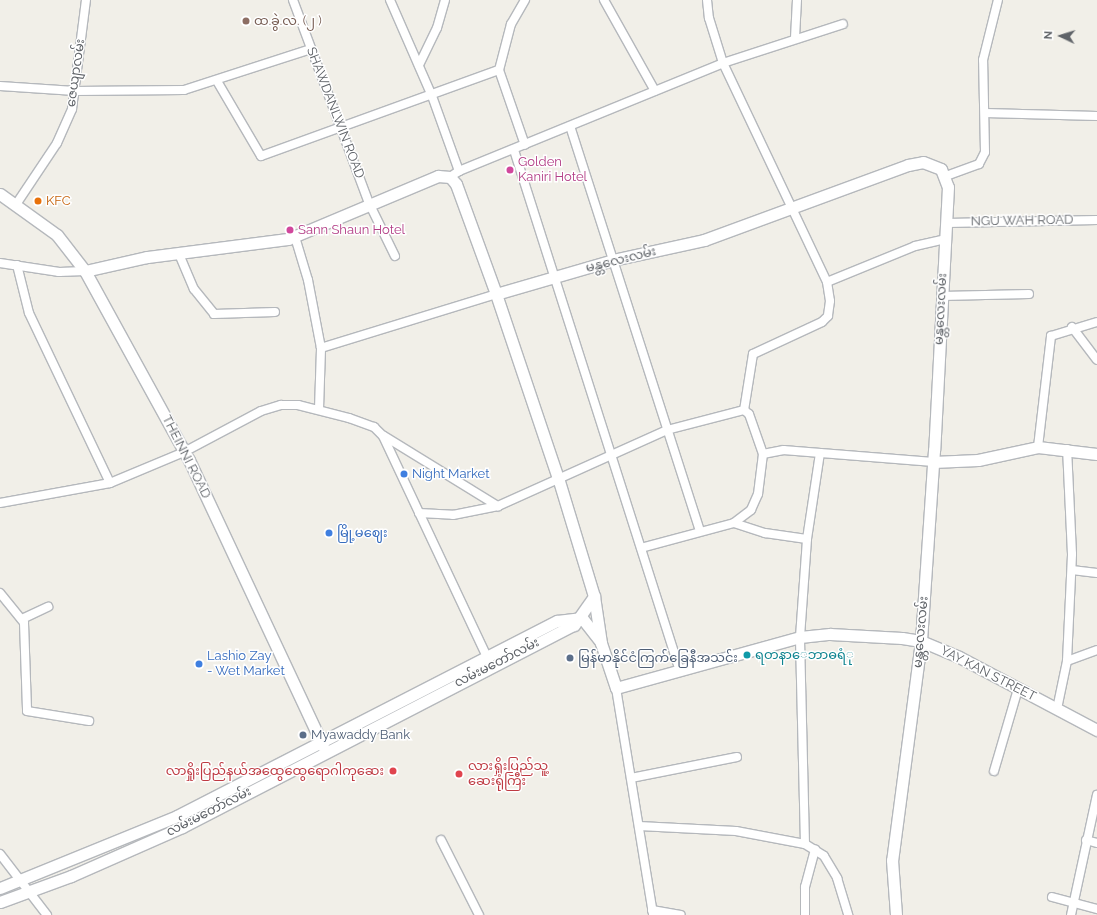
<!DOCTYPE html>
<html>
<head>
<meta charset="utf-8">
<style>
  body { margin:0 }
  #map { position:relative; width:1097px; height:915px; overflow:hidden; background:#f1efe8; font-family:Raleway,"Noto Sans Myanmar",sans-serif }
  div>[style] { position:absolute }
  .roads { filter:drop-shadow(1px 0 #b5b8bc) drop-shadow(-1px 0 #b5b8bc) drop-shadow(0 1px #b5b8bc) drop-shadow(0 -1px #b5b8bc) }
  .street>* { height:8px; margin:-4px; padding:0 4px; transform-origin:4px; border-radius:4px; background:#fff }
  .secondary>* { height:11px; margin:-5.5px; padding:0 5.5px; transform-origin:5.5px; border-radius:5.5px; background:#fff }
  .dots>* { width:11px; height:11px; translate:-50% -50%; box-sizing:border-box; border:2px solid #fff; border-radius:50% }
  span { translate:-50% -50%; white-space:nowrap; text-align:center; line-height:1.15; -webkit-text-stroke:3px #fff; paint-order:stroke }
  .education-label { font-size:13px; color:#785e54 }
  .left { translate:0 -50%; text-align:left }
  .street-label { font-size:13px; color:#5f6368 }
  .hotel-label { font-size:13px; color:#b23c85 }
  .food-label { font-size:13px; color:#c56008 }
  .shop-label { font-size:13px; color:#366cbe }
  .culture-label { font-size:13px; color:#0d838f }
  .service-label { font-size:13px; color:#4e5e75 }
  .health-label { font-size:13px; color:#be3a42 }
  .right { translate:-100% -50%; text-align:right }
  .north { position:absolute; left:1041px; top:16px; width:40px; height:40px; -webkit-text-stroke:3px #fff; paint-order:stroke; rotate:274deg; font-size:11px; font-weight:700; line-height:16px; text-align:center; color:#5f6368 }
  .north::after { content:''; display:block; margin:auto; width:14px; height:18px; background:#5f6368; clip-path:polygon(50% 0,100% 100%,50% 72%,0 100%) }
</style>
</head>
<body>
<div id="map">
  <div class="roads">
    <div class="street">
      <div style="left:293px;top:0;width:217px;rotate:69.5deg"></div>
      <div style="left:369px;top:203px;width:59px;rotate:63.9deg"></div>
      <div style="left:390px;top:0;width:105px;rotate:66.4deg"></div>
      <div style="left:432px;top:96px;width:80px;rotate:70.2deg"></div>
      <div style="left:525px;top:0;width:28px;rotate:120deg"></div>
      <div style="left:511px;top:24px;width:48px;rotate:104.6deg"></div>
      <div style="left:499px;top:70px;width:79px;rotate:70.9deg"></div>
      <div style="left:604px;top:0;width:104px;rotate:60.7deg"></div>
      <div style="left:707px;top:0;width:18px;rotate:84deg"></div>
      <div style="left:709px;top:18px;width:47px;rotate:72.7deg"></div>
      <div style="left:723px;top:63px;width:242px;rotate:64.6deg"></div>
      <div style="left:827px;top:282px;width:19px;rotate:81deg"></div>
      <div style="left:830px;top:301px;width:15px;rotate:98deg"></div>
      <div style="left:828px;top:316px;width:8px;rotate:135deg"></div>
      <div style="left:822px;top:322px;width:76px;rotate:155.1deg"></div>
      <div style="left:753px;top:354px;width:57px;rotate:99.1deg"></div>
      <div style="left:795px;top:38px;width:38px;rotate:-87deg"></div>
      <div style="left:419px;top:65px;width:41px;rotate:-64.1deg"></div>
      <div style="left:437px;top:28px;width:29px;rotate:-74deg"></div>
      <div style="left:217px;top:81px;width:87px;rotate:59.6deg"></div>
      <div style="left:261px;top:156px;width:253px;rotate:-19.9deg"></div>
      <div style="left:0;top:86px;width:75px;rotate:3.8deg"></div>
      <div style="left:75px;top:91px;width:109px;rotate:-0.5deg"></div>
      <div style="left:184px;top:90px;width:133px;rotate:-17.9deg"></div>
      <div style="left:985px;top:113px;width:112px;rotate:1.5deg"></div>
      <div style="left:570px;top:126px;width:425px;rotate:72.2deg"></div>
      <div style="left:514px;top:150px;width:547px;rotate:72.33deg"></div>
      <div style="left:946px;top:176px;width:35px;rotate:-20deg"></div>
      <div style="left:979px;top:164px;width:13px;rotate:-63deg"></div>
      <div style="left:985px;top:152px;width:92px;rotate:-91.2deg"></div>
      <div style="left:983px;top:60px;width:62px;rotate:-76deg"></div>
      <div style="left:450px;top:177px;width:11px;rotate:-34deg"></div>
      <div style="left:459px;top:171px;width:285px;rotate:-22.2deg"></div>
      <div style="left:723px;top:63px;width:126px;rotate:-18deg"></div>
      <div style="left:17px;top:203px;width:72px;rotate:-56.3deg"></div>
      <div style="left:57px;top:143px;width:37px;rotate:-66deg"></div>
      <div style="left:72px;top:109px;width:110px;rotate:-82.7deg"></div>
      <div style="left:947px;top:223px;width:150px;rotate:-1.1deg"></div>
      <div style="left:295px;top:237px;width:45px;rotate:73.2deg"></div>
      <div style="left:308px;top:280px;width:69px;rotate:79.2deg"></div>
      <div style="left:179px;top:254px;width:38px;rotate:67deg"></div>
      <div style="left:194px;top:289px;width:32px;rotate:51deg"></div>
      <div style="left:214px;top:314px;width:61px;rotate:-1.9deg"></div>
      <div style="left:0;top:263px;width:60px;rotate:8.7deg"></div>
      <div style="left:59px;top:272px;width:26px;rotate:-2deg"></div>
      <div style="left:17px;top:265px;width:49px;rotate:76deg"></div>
      <div style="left:29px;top:313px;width:188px;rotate:64.5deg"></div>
      <div style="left:827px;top:282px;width:95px;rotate:-22.2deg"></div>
      <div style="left:915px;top:246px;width:31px;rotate:-13deg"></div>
      <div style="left:942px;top:296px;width:87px;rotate:-1.3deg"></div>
      <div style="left:1072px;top:327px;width:41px;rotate:52.9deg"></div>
      <div style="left:319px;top:409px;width:61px;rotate:-88.1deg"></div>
      <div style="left:321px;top:348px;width:183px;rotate:-17.1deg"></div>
      <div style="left:384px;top:436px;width:134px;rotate:31.6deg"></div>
      <div style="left:1038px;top:447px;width:112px;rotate:-83.3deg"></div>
      <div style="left:1051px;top:336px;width:48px;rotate:-16.9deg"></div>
      <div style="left:763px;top:454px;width:21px;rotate:-11deg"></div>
      <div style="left:784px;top:450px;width:149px;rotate:4.6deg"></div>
      <div style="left:0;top:503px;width:112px;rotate:-10.3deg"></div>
      <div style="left:110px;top:483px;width:80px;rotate:-22.7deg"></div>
      <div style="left:184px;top:452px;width:87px;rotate:-28deg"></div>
      <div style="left:261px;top:411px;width:21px;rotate:-17deg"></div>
      <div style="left:281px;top:405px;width:17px"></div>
      <div style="left:298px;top:405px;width:53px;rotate:14.3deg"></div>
      <div style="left:349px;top:418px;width:27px;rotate:20deg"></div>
      <div style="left:374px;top:427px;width:13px;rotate:45deg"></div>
      <div style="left:383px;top:436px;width:254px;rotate:64.8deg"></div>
      <div style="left:419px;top:513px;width:34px;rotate:3deg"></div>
      <div style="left:453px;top:515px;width:46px;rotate:-11.3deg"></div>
      <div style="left:498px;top:506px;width:185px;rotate:-24.2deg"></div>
      <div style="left:667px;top:430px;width:80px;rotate:-14.6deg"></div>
      <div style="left:744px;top:410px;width:6px;rotate:39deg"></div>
      <div style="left:749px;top:414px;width:42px;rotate:70.7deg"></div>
      <div style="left:763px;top:454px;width:40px;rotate:97.1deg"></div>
      <div style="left:758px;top:494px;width:17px;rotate:114deg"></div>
      <div style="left:751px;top:510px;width:21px;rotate:143deg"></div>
      <div style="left:734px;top:523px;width:96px;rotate:165deg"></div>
      <div style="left:734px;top:523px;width:33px;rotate:18deg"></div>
      <div style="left:765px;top:533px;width:42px;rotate:8.1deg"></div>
      <div style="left:1072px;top:570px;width:25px;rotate:7deg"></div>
      <div style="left:0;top:593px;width:38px;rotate:51deg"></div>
      <div style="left:24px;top:623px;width:88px;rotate:88deg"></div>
      <div style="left:27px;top:711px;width:63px;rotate:9.2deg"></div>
      <div style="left:22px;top:619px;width:29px;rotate:-25deg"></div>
      <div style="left:1067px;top:661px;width:32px;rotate:-20deg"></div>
      <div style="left:616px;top:688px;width:230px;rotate:80.7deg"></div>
      <div style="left:1057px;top:709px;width:49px;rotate:-78.2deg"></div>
      <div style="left:1067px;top:661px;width:107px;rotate:-87.3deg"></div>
      <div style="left:1072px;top:554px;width:105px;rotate:-92.7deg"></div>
      <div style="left:994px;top:771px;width:85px;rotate:-73.7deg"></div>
      <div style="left:631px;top:778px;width:108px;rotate:-11.2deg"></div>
      <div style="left:639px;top:826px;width:97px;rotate:3deg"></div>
      <div style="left:736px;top:831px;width:70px;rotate:10.7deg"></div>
      <div style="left:805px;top:844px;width:22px;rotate:32deg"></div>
      <div style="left:824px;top:856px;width:26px;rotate:59deg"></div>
      <div style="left:837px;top:878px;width:39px;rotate:73deg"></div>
      <div style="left:441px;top:840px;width:84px;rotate:63.1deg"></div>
      <div style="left:1086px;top:840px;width:11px;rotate:15deg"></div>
      <div style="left:805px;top:844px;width:207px;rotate:-91.4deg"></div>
      <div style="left:800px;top:637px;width:98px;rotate:-85.9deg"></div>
      <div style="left:807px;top:539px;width:87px;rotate:-81.4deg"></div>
      <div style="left:0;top:854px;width:77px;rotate:52.4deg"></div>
      <div style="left:1052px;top:897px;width:47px;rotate:14.9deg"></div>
      <div style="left:652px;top:910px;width:29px;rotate:10deg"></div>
      <div style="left:805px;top:915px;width:28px;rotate:-90deg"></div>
      <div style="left:805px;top:887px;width:39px;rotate:-75deg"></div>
      <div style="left:1071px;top:915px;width:123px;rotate:-77.8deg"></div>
    </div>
    <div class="secondary">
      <div style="left:0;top:194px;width:70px;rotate:35.7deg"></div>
      <div style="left:57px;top:235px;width:46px;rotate:52.1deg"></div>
      <div style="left:85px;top:271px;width:216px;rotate:61.2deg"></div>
      <div style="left:189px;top:460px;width:316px;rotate:64.9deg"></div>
      <div style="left:85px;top:271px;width:64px;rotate:-12.7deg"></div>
      <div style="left:147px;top:257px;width:142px;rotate:-7.3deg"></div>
      <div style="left:288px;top:239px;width:163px;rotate:-22.8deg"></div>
      <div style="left:438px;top:176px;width:12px;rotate:5deg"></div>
      <div style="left:450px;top:177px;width:9px;rotate:49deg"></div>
      <div style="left:456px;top:184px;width:117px;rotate:70deg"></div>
      <div style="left:496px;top:294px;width:197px;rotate:71.4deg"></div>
      <div style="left:559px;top:481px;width:120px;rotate:73.1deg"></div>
      <div style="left:594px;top:596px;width:48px;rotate:81.5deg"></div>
      <div style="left:601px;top:643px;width:47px;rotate:71.6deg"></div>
      <div style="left:616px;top:688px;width:191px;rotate:-15.5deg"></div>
      <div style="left:800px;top:637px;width:30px;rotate:-6deg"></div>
      <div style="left:830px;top:634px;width:72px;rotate:3.2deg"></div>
      <div style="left:902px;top:638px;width:19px;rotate:9deg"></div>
      <div style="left:921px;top:641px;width:41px;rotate:22.8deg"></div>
      <div style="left:959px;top:657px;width:156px;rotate:27.9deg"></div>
      <div style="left:496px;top:294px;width:122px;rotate:-16.2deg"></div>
      <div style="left:613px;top:260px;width:93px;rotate:-12.4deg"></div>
      <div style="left:704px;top:240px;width:217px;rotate:-20.2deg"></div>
      <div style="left:908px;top:165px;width:15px;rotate:-11deg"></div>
      <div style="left:923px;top:162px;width:19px;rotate:21deg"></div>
      <div style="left:941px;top:169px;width:19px;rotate:69deg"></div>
      <div style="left:948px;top:187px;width:263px;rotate:93deg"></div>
      <div style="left:934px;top:450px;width:191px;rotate:93.9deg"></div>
      <div style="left:921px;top:641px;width:221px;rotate:97.5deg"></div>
      <div style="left:892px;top:860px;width:55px;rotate:85.8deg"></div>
      <div style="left:933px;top:462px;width:45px;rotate:-2.5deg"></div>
      <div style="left:978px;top:460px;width:61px;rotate:-12.2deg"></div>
      <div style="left:1038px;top:447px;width:59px;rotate:6.8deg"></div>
      <div style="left:0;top:888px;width:191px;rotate:-22.1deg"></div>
      <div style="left:177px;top:816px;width:427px;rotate:-27.2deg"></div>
      <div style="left:557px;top:621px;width:25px;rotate:-7deg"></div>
      <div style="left:582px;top:618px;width:29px;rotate:52deg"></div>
      <div style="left:0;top:902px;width:76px;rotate:-20.1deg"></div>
      <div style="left:71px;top:876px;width:121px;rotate:-23.8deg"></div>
      <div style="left:182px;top:827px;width:441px;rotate:-27.3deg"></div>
      <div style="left:574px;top:625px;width:35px;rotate:-55deg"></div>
    </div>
  </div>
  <div class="dots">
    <div style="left:246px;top:21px;background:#8d6e63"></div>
    <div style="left:510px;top:170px;background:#d1479c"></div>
    <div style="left:38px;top:201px;background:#e8710a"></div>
    <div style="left:290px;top:230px;background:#d1479c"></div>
    <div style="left:404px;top:474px;background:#3f7fe0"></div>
    <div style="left:329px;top:533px;background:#3f7fe0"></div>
    <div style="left:747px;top:655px;background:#0f9aa8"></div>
    <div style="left:570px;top:658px;background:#5c6f8a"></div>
    <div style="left:199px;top:664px;background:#3f7fe0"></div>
    <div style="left:303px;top:735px;background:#5c6f8a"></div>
    <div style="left:393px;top:771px;background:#e0444e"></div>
    <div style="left:459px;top:774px;background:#e0444e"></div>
  </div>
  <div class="education-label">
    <span class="left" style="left:254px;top:21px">ထ.ခွဲ.လ. (၂ )</span>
  </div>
  <div class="street-label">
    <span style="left:76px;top:73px;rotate:-82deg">ဇေယျာလမ်း</span>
    <span style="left:335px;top:113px;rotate:69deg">SHAWDANLWIN ROAD</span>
    <span style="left:1022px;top:221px;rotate:-1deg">NGU WAH ROAD</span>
    <span style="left:621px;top:260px;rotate:-14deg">မန္တလေးလမ်း</span>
    <span style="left:941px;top:309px;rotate:-87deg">မန္တလေးလမ်း</span>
    <span style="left:186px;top:457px;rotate:63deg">THEINNI ROAD</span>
    <span style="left:921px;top:632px;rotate:-85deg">မန္တလေးလမ်း</span>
    <span style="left:497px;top:663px;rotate:-27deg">လမ်းမတော်လမ်း</span>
    <span style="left:988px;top:674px;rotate:27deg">YAY KAN STREET</span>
    <span style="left:209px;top:812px;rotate:-27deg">လမ်းမတော်လမ်း</span>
  </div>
  <div class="hotel-label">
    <span class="left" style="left:518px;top:170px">Golden<br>Kaniri Hotel</span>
    <span class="left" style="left:298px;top:230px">Sann Shaun Hotel</span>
  </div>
  <div class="food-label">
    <span class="left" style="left:46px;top:201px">KFC</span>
  </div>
  <div class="shop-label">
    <span class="left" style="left:412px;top:474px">Night Market</span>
    <span class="left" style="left:337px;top:533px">မြို့မဈေး</span>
    <span class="left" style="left:207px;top:664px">Lashio Zay<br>- Wet Market</span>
  </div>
  <div class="culture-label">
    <span class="left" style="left:755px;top:655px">ရတနာေဘာဓရံု</span>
  </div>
  <div class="service-label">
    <span class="left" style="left:578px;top:658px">မြန်မာနိုင်ငံကြက်ခြေနီအသင်း</span>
    <span class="left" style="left:311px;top:735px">Myawaddy Bank</span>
  </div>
  <div class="health-label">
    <span class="left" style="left:468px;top:774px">လားရှိုးပြည်သူ့<br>ဆေးရုံကြီး</span>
    <span class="right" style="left:384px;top:771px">လာရှိုးပြည်နယ်အထွေထွေရောဂါကုဆေး</span>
  </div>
  <div class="north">N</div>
</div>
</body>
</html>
